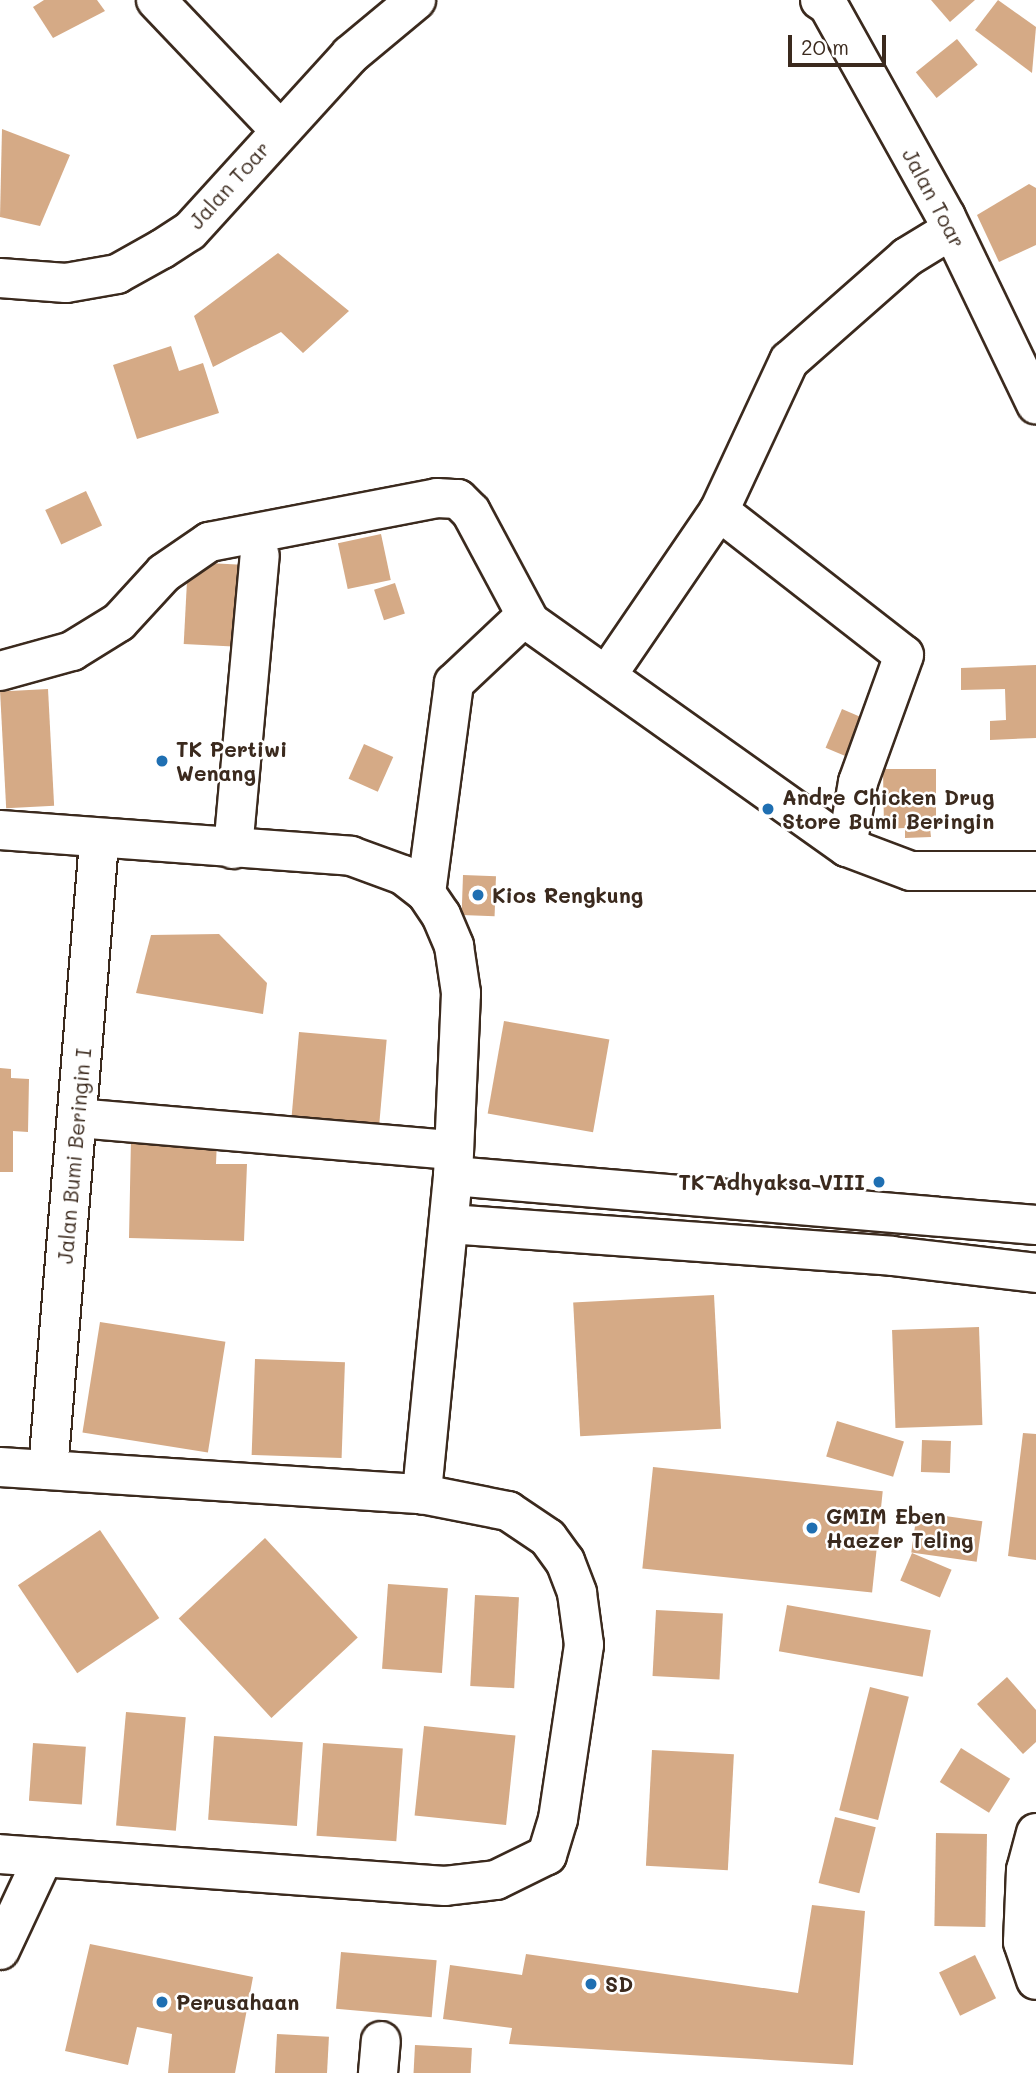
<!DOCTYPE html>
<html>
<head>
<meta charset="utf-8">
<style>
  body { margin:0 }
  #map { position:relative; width:1036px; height:2073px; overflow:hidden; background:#fff; font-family:Mali,sans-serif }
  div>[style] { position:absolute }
  .building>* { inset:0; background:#d5aa86; transform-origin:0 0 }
  .roads { filter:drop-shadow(2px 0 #3b2a1e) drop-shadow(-2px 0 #3b2a1e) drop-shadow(0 2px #3b2a1e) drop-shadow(0 -2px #3b2a1e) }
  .minor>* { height:38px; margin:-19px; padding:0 19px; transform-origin:19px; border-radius:19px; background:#fff }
  .dots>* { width:19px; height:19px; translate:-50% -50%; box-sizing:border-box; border:4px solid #fff; border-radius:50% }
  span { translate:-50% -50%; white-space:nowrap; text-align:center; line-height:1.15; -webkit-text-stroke:5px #fff; paint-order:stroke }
  .street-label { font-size:21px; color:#3b2a1e }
  .poi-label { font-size:21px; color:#3b2a1e; font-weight:700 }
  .left { translate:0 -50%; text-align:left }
  .right { translate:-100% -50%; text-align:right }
  .scale { position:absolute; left:788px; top:35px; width:98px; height:32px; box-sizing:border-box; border:4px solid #3b2a1e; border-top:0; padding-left:9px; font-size:21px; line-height:24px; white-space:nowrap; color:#3b2a1e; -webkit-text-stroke:5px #fff; paint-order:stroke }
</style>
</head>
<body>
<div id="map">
  <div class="building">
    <div style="clip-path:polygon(44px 0,97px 0,105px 11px,53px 38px,33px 7px)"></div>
    <div style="clip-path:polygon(931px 0,975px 0,950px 22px)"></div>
    <div style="clip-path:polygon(998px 0,1036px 27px,1032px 73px,975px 30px)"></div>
    <div style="left:957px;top:39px;width:33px;height:53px;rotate:51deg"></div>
    <div style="clip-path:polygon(2px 129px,70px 155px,40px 226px,0 217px)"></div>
    <div style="clip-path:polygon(1029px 184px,1036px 188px,1036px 245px,999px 262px,977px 215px)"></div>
    <div style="clip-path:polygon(278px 253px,349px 311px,303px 353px,281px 332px,213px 367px,194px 316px)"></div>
    <div style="clip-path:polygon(171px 346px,179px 371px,203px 363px,219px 413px,137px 439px,113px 365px)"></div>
    <div style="left:86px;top:491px;width:38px;height:45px;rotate:65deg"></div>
    <div style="left:381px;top:534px;width:47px;height:44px;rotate:78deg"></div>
    <div style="left:188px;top:562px;width:54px;height:82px;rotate:3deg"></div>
    <div style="left:395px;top:583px;width:32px;height:22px;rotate:72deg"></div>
    <div style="clip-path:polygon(1036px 665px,1036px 738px,990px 740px,990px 721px,1006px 720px,1005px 689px,961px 690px,961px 668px)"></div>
    <div style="left:48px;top:689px;width:117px;height:48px;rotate:87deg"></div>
    <div style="left:842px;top:709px;width:33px;height:42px;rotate:23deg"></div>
    <div style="left:364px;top:744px;width:32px;height:38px;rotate:24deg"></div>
    <div style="clip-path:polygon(883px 769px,936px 769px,936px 828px,930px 828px,931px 837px,905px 838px,905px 828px,884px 829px)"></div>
    <div style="left:463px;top:875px;width:33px;height:40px;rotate:2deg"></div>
    <div style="clip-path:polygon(219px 934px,267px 983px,263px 1014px,136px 993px,151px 935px)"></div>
    <div style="left:504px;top:1021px;width:107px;height:94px;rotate:10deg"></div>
    <div style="left:299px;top:1032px;width:88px;height:85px;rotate:5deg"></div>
    <div style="clip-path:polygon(0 1068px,11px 1069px,11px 1078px,29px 1079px,28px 1132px,13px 1131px,13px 1172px,0 1172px)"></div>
    <div style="clip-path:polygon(131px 1138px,217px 1140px,216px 1164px,247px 1164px,244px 1241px,129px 1238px)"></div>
    <div style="left:714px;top:1295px;width:134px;height:141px;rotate:87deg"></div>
    <div style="left:100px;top:1322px;width:127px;height:112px;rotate:9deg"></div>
    <div style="left:979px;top:1327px;width:98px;height:87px;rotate:88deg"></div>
    <div style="left:255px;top:1359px;width:90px;height:96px;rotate:2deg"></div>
    <div style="left:837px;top:1421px;width:70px;height:37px;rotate:17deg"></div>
    <div style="clip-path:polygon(1023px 1433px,1036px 1434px,1036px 1560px,1008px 1556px)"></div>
    <div style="left:922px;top:1440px;width:29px;height:32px;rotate:2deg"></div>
    <div style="left:653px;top:1467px;width:231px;height:102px;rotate:6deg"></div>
    <div style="left:917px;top:1512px;width:66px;height:41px;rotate:8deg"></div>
    <div style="left:100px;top:1530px;width:106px;height:99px;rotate:56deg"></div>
    <div style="left:265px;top:1538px;width:136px;height:118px;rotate:47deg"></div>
    <div style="left:912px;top:1553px;width:43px;height:30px;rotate:23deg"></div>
    <div style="left:388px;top:1584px;width:60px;height:85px;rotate:4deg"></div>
    <div style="left:475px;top:1595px;width:44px;height:91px;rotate:3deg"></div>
    <div style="left:787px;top:1605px;width:146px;height:47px;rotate:10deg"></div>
    <div style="left:656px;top:1610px;width:67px;height:66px;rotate:3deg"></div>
    <div style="clip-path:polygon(1007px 1677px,1036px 1710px,1036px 1742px,1023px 1754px,977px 1704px)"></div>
    <div style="left:870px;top:1687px;width:40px;height:127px;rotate:14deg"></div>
    <div style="left:126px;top:1712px;width:60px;height:114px;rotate:5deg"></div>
    <div style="left:424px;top:1726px;width:92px;height:90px;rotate:6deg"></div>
    <div style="left:214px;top:1736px;width:89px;height:84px;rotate:4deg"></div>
    <div style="left:33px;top:1743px;width:53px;height:58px;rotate:4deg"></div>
    <div style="left:323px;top:1743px;width:80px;height:93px;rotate:4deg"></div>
    <div style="left:961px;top:1748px;width:58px;height:40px;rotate:32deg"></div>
    <div style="left:652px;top:1750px;width:82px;height:116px;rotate:3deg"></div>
    <div style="left:835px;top:1817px;width:42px;height:68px;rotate:14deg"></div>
    <div style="left:936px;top:1833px;width:51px;height:93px;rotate:1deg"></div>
    <div style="clip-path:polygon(812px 1905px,865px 1911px,853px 2065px,509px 2044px,512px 2028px,443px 2019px,450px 1965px,522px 1975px,526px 1954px,798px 1993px)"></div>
    <div style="clip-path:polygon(90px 1944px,253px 1977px,235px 2073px,168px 2073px,172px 2034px,137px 2027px,128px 2065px,65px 2051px)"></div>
    <div style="left:341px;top:1952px;width:96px;height:57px;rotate:5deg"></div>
    <div style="left:975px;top:1955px;width:48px;height:40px;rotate:64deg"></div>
    <div style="left:277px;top:2034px;width:52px;height:39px;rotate:3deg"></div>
    <div style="left:415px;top:2045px;width:57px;height:28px;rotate:3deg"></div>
  </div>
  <div class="roads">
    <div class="minor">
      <div style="left:156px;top:0;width:178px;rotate:46.4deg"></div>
      <div style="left:820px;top:0;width:9px;rotate:32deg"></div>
      <div style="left:828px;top:5px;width:243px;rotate:60.9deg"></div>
      <div style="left:946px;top:217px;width:208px;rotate:64.3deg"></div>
      <div style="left:0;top:278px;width:66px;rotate:4.3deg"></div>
      <div style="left:66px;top:283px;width:52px;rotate:-10deg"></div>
      <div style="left:117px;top:274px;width:51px;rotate:-29.1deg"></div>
      <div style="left:162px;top:249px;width:33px;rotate:-33deg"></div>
      <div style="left:190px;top:231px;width:238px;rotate:-47.7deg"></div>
      <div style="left:350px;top:55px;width:86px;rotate:-39.8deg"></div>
      <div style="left:719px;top:511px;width:234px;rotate:37.9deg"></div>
      <div style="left:904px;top:655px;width:135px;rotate:109.9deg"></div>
      <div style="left:858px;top:782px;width:66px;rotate:99.6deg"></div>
      <div style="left:0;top:671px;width:75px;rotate:-15.5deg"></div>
      <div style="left:72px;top:651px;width:55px;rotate:-31.7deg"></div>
      <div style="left:119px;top:622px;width:67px;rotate:-47.4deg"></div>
      <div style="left:164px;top:573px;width:55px;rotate:-34.6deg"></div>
      <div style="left:209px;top:542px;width:232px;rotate:-10.9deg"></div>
      <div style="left:437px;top:498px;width:21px;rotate:3deg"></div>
      <div style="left:458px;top:499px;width:18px;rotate:45deg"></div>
      <div style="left:471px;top:512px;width:125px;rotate:61.8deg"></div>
      <div style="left:530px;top:622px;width:389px;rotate:35.4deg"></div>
      <div style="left:847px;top:847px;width:68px;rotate:20.6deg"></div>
      <div style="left:911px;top:871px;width:125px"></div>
      <div style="left:607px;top:675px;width:199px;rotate:-55.7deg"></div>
      <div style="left:719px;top:511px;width:166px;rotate:-65deg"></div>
      <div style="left:789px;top:361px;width:157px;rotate:-41.4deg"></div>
      <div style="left:907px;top:257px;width:52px;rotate:-31.5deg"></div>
      <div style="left:0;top:830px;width:352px;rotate:4.2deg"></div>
      <div style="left:351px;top:856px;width:55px;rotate:20.1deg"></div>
      <div style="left:403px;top:875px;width:29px;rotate:38deg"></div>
      <div style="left:426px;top:893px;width:27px;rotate:56deg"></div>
      <div style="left:441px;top:915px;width:34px;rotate:67deg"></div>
      <div style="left:454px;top:946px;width:48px;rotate:81.5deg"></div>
      <div style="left:461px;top:993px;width:183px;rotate:92.5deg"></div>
      <div style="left:453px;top:1176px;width:320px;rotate:95.6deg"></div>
      <div style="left:233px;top:849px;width:295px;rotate:-84.8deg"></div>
      <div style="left:426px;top:893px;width:212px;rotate:-82.4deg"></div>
      <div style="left:454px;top:683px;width:98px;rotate:-43.3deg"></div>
      <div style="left:77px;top:1118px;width:378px;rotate:4.9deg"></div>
      <div style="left:453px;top:1176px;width:585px;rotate:4.8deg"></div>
      <div style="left:449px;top:1224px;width:444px;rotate:4.1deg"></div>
      <div style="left:892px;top:1256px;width:145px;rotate:6.7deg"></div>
      <div style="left:0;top:1467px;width:423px;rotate:3.7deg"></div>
      <div style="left:422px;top:1494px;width:88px;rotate:11.2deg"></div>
      <div style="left:508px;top:1511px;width:48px;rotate:34deg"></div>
      <div style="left:548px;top:1538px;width:29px;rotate:54deg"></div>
      <div style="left:565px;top:1561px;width:34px;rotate:69deg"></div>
      <div style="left:577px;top:1593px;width:52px;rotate:82.3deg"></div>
      <div style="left:584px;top:1645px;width:176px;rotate:98.5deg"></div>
      <div style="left:558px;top:1819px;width:38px;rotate:107deg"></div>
      <div style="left:547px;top:1855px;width:57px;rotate:153.9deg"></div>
      <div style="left:496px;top:1880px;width:51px;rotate:173.3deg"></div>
      <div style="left:445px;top:1886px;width:446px;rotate:-175.9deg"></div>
      <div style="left:48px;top:1470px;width:631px;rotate:-85.36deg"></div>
      <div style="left:1036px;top:1833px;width:38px;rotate:105deg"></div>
      <div style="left:1026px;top:1870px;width:72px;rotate:92.4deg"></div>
      <div style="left:1023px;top:1942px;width:40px;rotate:71.1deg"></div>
      <div style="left:0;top:1950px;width:102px;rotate:-64.9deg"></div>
      <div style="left:378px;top:2073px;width:32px;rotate:-85deg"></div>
    </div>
  </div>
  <div class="dots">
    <div style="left:162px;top:761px;background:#1f6fb2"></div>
    <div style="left:768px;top:809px;background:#1f6fb2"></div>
    <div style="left:478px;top:895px;background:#1f6fb2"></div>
    <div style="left:879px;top:1182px;background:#1f6fb2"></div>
    <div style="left:812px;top:1528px;background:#1f6fb2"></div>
    <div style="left:591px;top:1984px;background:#1f6fb2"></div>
    <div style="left:162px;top:2002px;background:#1f6fb2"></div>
  </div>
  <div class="street-label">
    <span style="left:229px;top:185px;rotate:-48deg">Jalan Toar</span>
    <span style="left:934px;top:198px;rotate:62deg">Jalan Toar</span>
    <span style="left:74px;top:1156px;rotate:-85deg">Jalan Bumi Beringin I</span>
  </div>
  <div class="poi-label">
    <span class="left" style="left:176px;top:761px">TK Pertiwi<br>Wenang</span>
    <span class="left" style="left:782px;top:809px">Andre Chicken Drug<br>Store Bumi Beringin</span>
    <span class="left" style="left:492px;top:895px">Kios Rengkung</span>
    <span class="right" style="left:865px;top:1182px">TK Adhyaksa VIII</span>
    <span class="left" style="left:826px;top:1528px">GMIM Eben<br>Haezer Teling</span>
    <span class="left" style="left:605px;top:1984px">SD</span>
    <span class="left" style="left:176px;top:2002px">Perusahaan</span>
  </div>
  <div class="scale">20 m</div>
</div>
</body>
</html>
